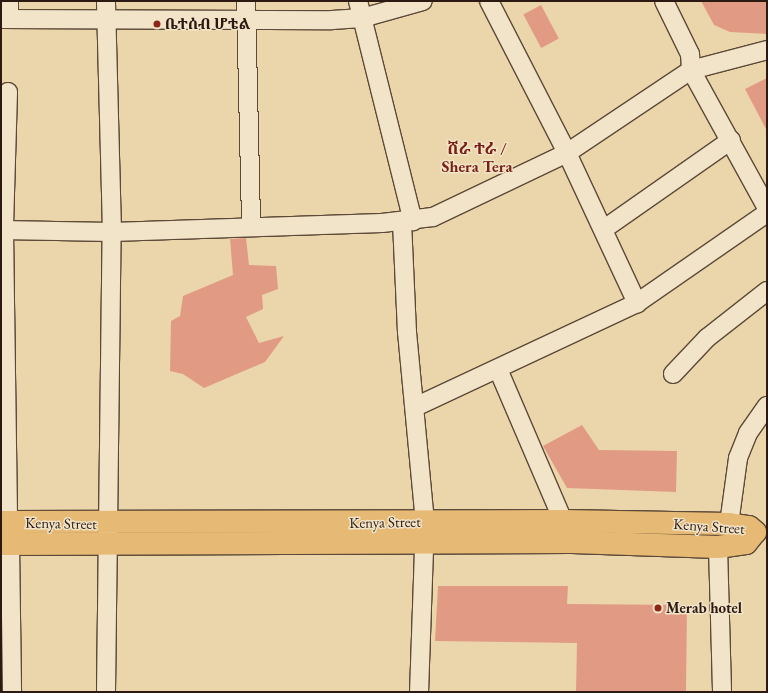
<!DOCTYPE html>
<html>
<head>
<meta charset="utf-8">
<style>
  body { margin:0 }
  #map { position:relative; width:768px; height:693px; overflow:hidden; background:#ebd5aa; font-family:"EB Garamond","Noto Serif Ethiopic",serif }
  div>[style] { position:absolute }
  .building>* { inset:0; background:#e19b85; transform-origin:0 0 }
  .roads { filter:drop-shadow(1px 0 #5c4938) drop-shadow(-1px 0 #5c4938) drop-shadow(0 1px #5c4938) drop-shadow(0 -1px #5c4938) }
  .minor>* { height:18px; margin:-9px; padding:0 9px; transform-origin:9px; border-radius:9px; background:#f2e4c8 }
  .major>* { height:22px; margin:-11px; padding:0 11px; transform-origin:11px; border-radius:11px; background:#e6ba75 }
  .dots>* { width:11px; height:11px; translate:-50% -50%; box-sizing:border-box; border:2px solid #f2e4c8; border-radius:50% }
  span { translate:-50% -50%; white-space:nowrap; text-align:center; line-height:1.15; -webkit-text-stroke:3px #f2e4c8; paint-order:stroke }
  .poi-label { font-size:15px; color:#2c1a12; font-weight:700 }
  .left { translate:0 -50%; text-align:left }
  .street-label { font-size:15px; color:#2c1a12 }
  .neighbourhood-label { font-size:16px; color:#7a1f14; font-weight:700 }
  .frame { position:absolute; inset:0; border:2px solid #2c1a12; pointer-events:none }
</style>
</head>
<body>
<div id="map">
  <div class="building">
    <div style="clip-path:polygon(701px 1px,767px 1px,767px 34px,730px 32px,714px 25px)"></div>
    <div style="left:541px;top:5px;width:38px;height:20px;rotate:62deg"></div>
    <div style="clip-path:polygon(767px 78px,767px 131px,745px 89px)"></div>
    <div style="clip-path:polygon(246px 238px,249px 265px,276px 266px,278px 289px,262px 295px,263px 309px,246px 317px,259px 343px,284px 336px,265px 362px,204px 388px,183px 374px,170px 371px,171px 321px,180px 316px,183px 296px,233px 275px,230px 239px)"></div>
    <div style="clip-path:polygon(582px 425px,599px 450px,677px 451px,676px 492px,567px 488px,543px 446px)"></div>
    <div style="clip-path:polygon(438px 586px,568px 586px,567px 604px,687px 605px,686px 692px,576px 692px,577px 643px,435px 641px)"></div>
  </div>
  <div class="roads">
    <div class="minor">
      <div style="left:246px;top:1px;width:224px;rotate:88.7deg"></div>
      <div style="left:358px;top:1px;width:227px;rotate:76deg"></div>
      <div style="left:489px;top:1px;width:171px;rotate:62.8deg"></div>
      <div style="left:567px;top:153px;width:166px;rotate:65deg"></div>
      <div style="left:664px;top:1px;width:59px;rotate:63.9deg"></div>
      <div style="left:690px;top:54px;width:16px;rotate:86deg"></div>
      <div style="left:691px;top:70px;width:158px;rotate:61.2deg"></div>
      <div style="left:1px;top:19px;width:331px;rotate:0.2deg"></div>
      <div style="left:332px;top:20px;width:30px;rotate:-4deg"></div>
      <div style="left:362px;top:18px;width:63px;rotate:-15.6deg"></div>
      <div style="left:9px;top:19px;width:18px;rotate:-90deg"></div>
      <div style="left:8px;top:92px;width:138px;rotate:91.7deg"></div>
      <div style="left:4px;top:230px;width:292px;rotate:89.2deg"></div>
      <div style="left:402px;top:222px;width:110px;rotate:87.4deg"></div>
      <div style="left:407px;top:332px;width:190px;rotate:84.6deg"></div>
      <div style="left:425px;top:521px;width:171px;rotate:92deg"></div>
      <div style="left:604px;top:229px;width:155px;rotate:-35deg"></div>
      <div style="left:1px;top:230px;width:111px;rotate:1deg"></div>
      <div style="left:112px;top:232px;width:270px;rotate:-1.9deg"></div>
      <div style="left:382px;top:223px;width:51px;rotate:-6.7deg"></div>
      <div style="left:433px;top:217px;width:148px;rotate:-25.5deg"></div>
      <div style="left:567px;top:153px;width:149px;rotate:-33.8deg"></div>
      <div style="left:691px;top:70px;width:79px;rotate:-14.7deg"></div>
      <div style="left:498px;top:369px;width:177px;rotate:66.8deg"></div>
      <div style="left:673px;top:374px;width:50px;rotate:-46.6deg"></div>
      <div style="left:707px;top:338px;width:76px;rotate:-38.1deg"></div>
      <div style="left:415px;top:407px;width:245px;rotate:-25.1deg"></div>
      <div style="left:637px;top:303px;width:158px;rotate:-34.7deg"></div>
      <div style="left:729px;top:524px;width:67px;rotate:-82.2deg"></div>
      <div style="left:738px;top:458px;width:27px;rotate:-68deg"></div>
      <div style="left:748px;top:433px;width:33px;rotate:-55deg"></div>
      <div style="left:10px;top:544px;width:148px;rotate:89.2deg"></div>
      <div style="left:718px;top:547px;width:145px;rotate:88.4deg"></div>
      <div style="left:106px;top:692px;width:460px;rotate:-89.3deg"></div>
      <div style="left:112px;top:232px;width:231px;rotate:-91.5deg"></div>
    </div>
    <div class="major">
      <div style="left:1px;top:522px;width:563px;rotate:-0.1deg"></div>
      <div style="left:564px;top:521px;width:165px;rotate:1deg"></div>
      <div style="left:729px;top:524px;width:20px;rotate:9deg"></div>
      <div style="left:749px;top:527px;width:8px;rotate:40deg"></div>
      <div style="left:1px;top:544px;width:571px;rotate:-0.2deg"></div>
      <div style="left:572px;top:542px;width:146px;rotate:2deg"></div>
      <div style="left:718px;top:547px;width:28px;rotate:-8deg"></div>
      <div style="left:746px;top:543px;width:14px;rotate:-51deg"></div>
    </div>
  </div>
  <div class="dots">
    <div style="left:157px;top:24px;background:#8f2418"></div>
    <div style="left:658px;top:608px;background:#8f2418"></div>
  </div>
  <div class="poi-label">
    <span class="left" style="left:165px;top:24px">ቤተሰብ ሆቴል</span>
    <span class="left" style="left:666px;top:608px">Merab hotel</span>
  </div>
  <div class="street-label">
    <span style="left:385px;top:522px;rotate:-1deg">Kenya Street</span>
    <span style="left:61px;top:523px;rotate:1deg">Kenya Street</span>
    <span style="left:709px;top:526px;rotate:4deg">Kenya Street</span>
  </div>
  <div class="neighbourhood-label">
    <span style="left:477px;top:158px">ሸራ ተራ /<br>Shera Tera</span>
  </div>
  <div class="frame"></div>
</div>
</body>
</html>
